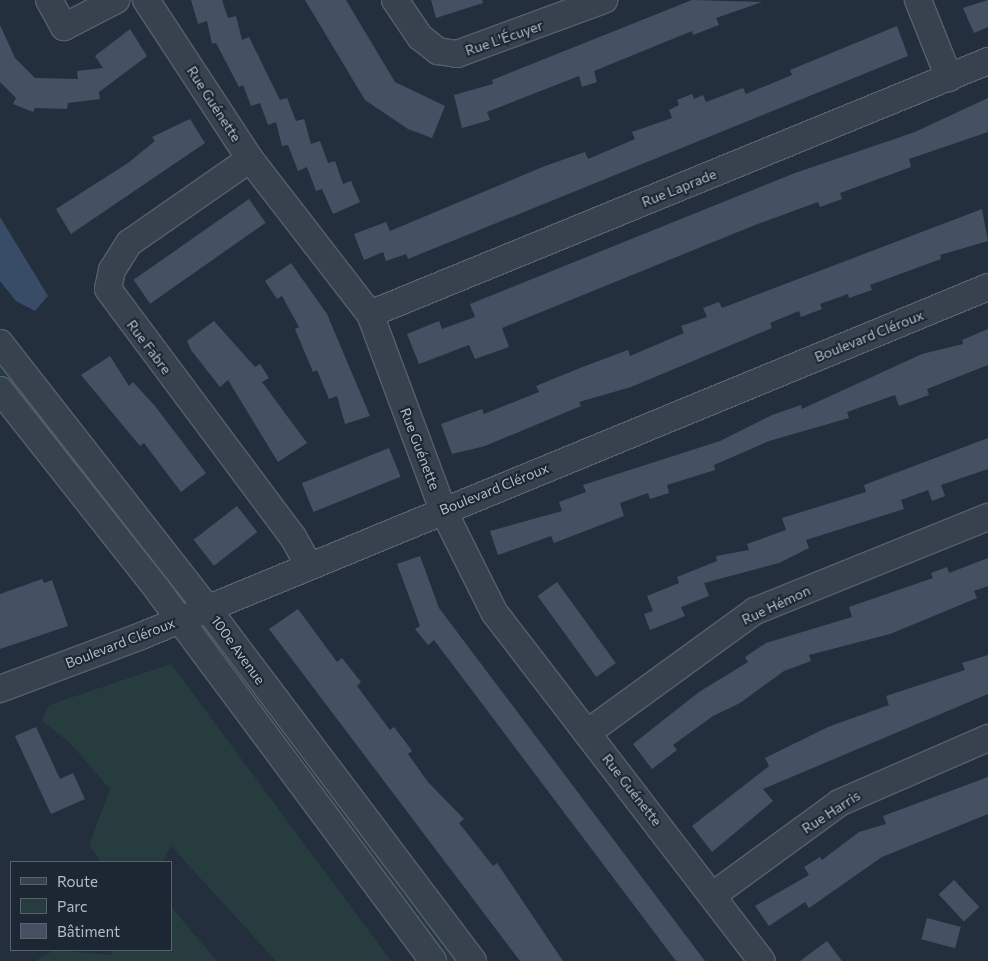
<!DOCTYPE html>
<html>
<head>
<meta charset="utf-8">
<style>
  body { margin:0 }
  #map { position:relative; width:988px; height:961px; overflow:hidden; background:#242f3e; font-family:Commissioner,sans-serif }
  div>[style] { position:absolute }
  .green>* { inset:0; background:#263c3f }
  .water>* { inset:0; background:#394c67 }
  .building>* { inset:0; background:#455162; transform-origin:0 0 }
  .roads { filter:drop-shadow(1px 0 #565f6c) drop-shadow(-1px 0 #565f6c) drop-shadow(0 1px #565f6c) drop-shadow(0 -1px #565f6c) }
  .minor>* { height:26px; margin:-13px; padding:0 13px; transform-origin:13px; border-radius:13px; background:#38414e }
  span { translate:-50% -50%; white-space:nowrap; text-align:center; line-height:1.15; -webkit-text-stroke:4px #1d2633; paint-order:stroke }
  .street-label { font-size:14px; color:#b4bcc9 }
  .legend { position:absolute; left:10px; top:861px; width:162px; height:90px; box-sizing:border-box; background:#1d2633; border:1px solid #59626f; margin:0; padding:6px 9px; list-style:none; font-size:15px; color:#b4bcc9 }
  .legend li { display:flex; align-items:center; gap:10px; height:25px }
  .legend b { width:25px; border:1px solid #59626f }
</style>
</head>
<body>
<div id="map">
  <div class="green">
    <div style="clip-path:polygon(0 359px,65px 446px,0 375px)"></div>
    <div style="clip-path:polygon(171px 664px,391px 961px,276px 961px,171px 846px,162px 862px,101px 862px,89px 845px,110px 789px,70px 743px,42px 721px,49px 705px)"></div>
    <div style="clip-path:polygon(280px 738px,336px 796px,460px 961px,445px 961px)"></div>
    <div style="clip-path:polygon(171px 907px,217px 961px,35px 961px,54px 950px,111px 955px,115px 950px,171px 950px)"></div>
  </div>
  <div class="water">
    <div style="clip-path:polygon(0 217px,48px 296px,35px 311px,16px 301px,0 281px)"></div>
  </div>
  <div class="building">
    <div style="clip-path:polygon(191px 0,222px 0,228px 18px,236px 16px,242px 40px,249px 37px,280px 100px,287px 98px,296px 121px,304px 119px,311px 144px,320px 141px,328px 163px,335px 161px,343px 184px,351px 181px,360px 202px,333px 214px,322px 189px,316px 191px,307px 167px,298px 171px,288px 145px,282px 146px,276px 122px,268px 125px,260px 103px,251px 106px,243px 85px,239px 87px,216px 43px,212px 44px,207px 21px,198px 24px)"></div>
    <div style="clip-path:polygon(305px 0,346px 0,395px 82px,445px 106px,432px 138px,408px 129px,365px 100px)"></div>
    <div style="clip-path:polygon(431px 0,482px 0,483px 3px,436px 18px)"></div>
    <div style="clip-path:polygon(692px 0,762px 2px,716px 18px,719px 25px,693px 35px,692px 31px,594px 71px,597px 82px,582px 87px,579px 76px,487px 112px,490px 120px,462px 128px,454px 95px,493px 84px,492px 80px)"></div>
    <div style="clip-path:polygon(988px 0,988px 27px,974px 33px,963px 8px)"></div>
    <div style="clip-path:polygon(0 25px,15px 58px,35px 78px,78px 79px,77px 71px,103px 68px,95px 56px,130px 29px,147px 56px,99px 92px,100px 99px,68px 103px,67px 109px,35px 108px,33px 112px,13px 104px,16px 98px,0 82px)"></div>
    <div style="clip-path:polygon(897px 26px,908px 56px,408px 259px,406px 254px,386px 261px,383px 252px,364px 260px,354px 234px,386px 222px,390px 231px,545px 166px,585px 152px,588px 159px,635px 139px,632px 132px,672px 118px,669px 110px,679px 105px,677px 100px,692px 94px,694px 99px,703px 95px,706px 102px,743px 88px,746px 94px,792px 75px,790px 70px)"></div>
    <div style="clip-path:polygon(988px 98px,988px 132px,909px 159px,911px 167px,840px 193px,842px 199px,820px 207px,818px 202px,755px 225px,502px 328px,509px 347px,475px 359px,469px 345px,419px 364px,407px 334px,439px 321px,442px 329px,475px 317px,470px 304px,795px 173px,915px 132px)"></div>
    <div style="clip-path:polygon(190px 119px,205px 143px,71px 234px,56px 209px,128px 163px,155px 141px,152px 137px)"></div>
    <div style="left:249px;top:199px;width:29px;height:141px;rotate:55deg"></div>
    <div style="clip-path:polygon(982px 209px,988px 241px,940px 255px,941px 259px,870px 285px,872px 290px,849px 298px,848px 294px,820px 304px,822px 309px,801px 317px,799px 311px,770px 323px,772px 328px,631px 387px,579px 402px,581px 406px,485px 446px,452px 454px,441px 424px,482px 409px,484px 414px,539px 392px,536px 386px,585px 366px,628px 350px,630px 356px,684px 333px,681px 326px,707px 317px,703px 308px,719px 302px,722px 308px)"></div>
    <div style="clip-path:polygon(291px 263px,327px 314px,370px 416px,345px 424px,337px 396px,329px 399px,317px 370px,313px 372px,295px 329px,299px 327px,282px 296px,277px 299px,265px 281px)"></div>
    <div style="clip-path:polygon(214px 321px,255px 367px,260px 364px,269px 378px,262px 382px,307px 443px,278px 462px,228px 380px,220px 387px,191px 350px,187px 341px)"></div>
    <div style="clip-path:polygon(988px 329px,988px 365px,927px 389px,929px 395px,899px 406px,895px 395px,847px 412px,849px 418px,769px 441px,714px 465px,715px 470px,667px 485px,669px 493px,650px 499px,648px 493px,620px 503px,624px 516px,554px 543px,551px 536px,498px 555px,490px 531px,562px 511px,559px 502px,586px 492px,583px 485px,720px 441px,772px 415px,801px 405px,802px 409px,922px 354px,963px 344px,962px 340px)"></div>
    <div style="clip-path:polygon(110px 356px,129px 386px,133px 382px,155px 406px,206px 473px,181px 492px,144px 443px,140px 446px,81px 375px)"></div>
    <div style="clip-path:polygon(988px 438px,988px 469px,941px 485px,945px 496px,932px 501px,928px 490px,901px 500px,904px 509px,806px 540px,809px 548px,779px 563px,704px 583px,709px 596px,681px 607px,685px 616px,650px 630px,644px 614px,653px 611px,647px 596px,679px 583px,677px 577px,717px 561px,716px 556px,749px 550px,747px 544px,786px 530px,782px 518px,866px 492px,864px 485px)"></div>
    <div style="left:389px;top:448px;width:31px;height:94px;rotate:68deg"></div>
    <div style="left:237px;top:506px;width:33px;height:55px;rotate:52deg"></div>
    <div style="clip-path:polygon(420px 556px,439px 608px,705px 961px,676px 961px,434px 640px,428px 645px,415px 629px,420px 626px,397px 564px)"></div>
    <div style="clip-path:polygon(988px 558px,988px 586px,974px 591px,977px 598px,890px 634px,809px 655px,811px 661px,784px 671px,740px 703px,713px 716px,673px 745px,677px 750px,652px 769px,633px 744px,699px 692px,748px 662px,745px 657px,766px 643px,852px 617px,849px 607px,933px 578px,931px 573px,947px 567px,949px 573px)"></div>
    <div style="clip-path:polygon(42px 579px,44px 583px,52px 580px,68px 626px,0 649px,0 594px)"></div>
    <div style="left:557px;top:582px;width:100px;height:24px;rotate:54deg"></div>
    <div style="clip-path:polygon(298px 609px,337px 662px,342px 658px,361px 682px,357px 686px,390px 730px,394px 727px,407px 744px,412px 751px,408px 754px,428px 782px,464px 819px,459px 823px,493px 866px,497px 863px,563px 961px,520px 961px,269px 629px)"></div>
    <div style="clip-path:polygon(988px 655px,988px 694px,763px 789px,773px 801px,712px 852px,692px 826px,769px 766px,765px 758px,828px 727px,889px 705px,886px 696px,965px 670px,962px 663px)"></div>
    <div style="clip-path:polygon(36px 727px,60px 779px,73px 773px,85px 799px,51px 814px,15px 736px)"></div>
    <div style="clip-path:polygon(988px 777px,988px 814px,882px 857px,809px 908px,805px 902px,769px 926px,755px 906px,809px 875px,804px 867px,820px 857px,822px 860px,859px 832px,886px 824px,883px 816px)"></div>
    <div style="left:954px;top:880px;width:37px;height:21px;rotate:47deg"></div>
    <div style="left:927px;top:918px;width:35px;height:22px;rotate:15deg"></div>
    <div style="clip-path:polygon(827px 941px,842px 961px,800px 961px)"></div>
  </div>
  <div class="roads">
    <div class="minor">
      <div style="left:49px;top:0;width:31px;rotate:61deg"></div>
      <div style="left:64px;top:27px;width:59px;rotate:-27.4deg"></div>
      <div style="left:146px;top:0;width:190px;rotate:56.8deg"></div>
      <div style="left:250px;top:159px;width:196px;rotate:52.3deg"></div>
      <div style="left:370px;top:314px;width:209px;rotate:69.6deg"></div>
      <div style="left:443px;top:510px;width:114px;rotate:63.4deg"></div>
      <div style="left:494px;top:612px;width:440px;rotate:52.5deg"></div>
      <div style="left:395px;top:0;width:45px;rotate:56deg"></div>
      <div style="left:420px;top:37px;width:23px;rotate:38deg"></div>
      <div style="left:438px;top:51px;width:19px;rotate:9deg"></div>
      <div style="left:457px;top:54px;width:157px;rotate:-20.2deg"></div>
      <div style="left:918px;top:0;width:84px;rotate:68.3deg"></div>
      <div style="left:250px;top:159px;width:147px;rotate:145.2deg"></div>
      <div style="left:129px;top:243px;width:32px;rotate:122deg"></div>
      <div style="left:112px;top:270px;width:19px;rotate:102deg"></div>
      <div style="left:108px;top:289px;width:309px;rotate:53.3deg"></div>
      <div style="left:293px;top:537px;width:31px;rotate:61deg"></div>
      <div style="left:370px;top:314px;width:668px;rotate:-22.26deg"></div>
      <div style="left:0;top:343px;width:336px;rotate:52deg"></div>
      <div style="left:207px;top:608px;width:442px;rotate:53deg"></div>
      <div style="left:0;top:390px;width:253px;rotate:51.7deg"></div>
      <div style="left:157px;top:589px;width:463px;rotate:53.4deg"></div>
      <div style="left:0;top:689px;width:151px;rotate:-20.6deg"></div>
      <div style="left:141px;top:636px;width:916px;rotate:-22.39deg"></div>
      <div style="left:587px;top:733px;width:208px;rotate:-36deg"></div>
      <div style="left:755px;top:611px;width:251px;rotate:-22deg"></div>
      <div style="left:713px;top:895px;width:156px;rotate:-36.1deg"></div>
      <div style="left:839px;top:803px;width:163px;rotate:-23.6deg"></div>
    </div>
  </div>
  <div class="street-label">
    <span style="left:504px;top:38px;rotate:-19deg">Rue L'Écuyer</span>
    <span style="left:214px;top:104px;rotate:57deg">Rue Guénette</span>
    <span style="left:679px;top:188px;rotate:-22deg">Rue Laprade</span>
    <span style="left:869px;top:336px;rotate:-22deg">Boulevard Cléroux</span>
    <span style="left:149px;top:347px;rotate:53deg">Rue Fabre</span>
    <span style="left:420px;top:449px;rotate:69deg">Rue Guénette</span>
    <span style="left:494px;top:489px;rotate:-22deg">Boulevard Cléroux</span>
    <span style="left:776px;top:605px;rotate:-25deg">Rue Hémon</span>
    <span style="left:120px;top:643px;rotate:-21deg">Boulevard Cléroux</span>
    <span style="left:238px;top:650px;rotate:54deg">100e Avenue</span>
    <span style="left:632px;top:790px;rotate:52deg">Rue Guénette</span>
    <span style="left:831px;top:812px;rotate:-33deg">Rue Harris</span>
  </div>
  <ul class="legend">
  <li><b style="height:6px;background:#38414e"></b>Route</li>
  <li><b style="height:14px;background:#263c3f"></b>Parc</li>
  <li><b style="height:14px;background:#455162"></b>Bâtiment</li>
  </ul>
</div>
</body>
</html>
